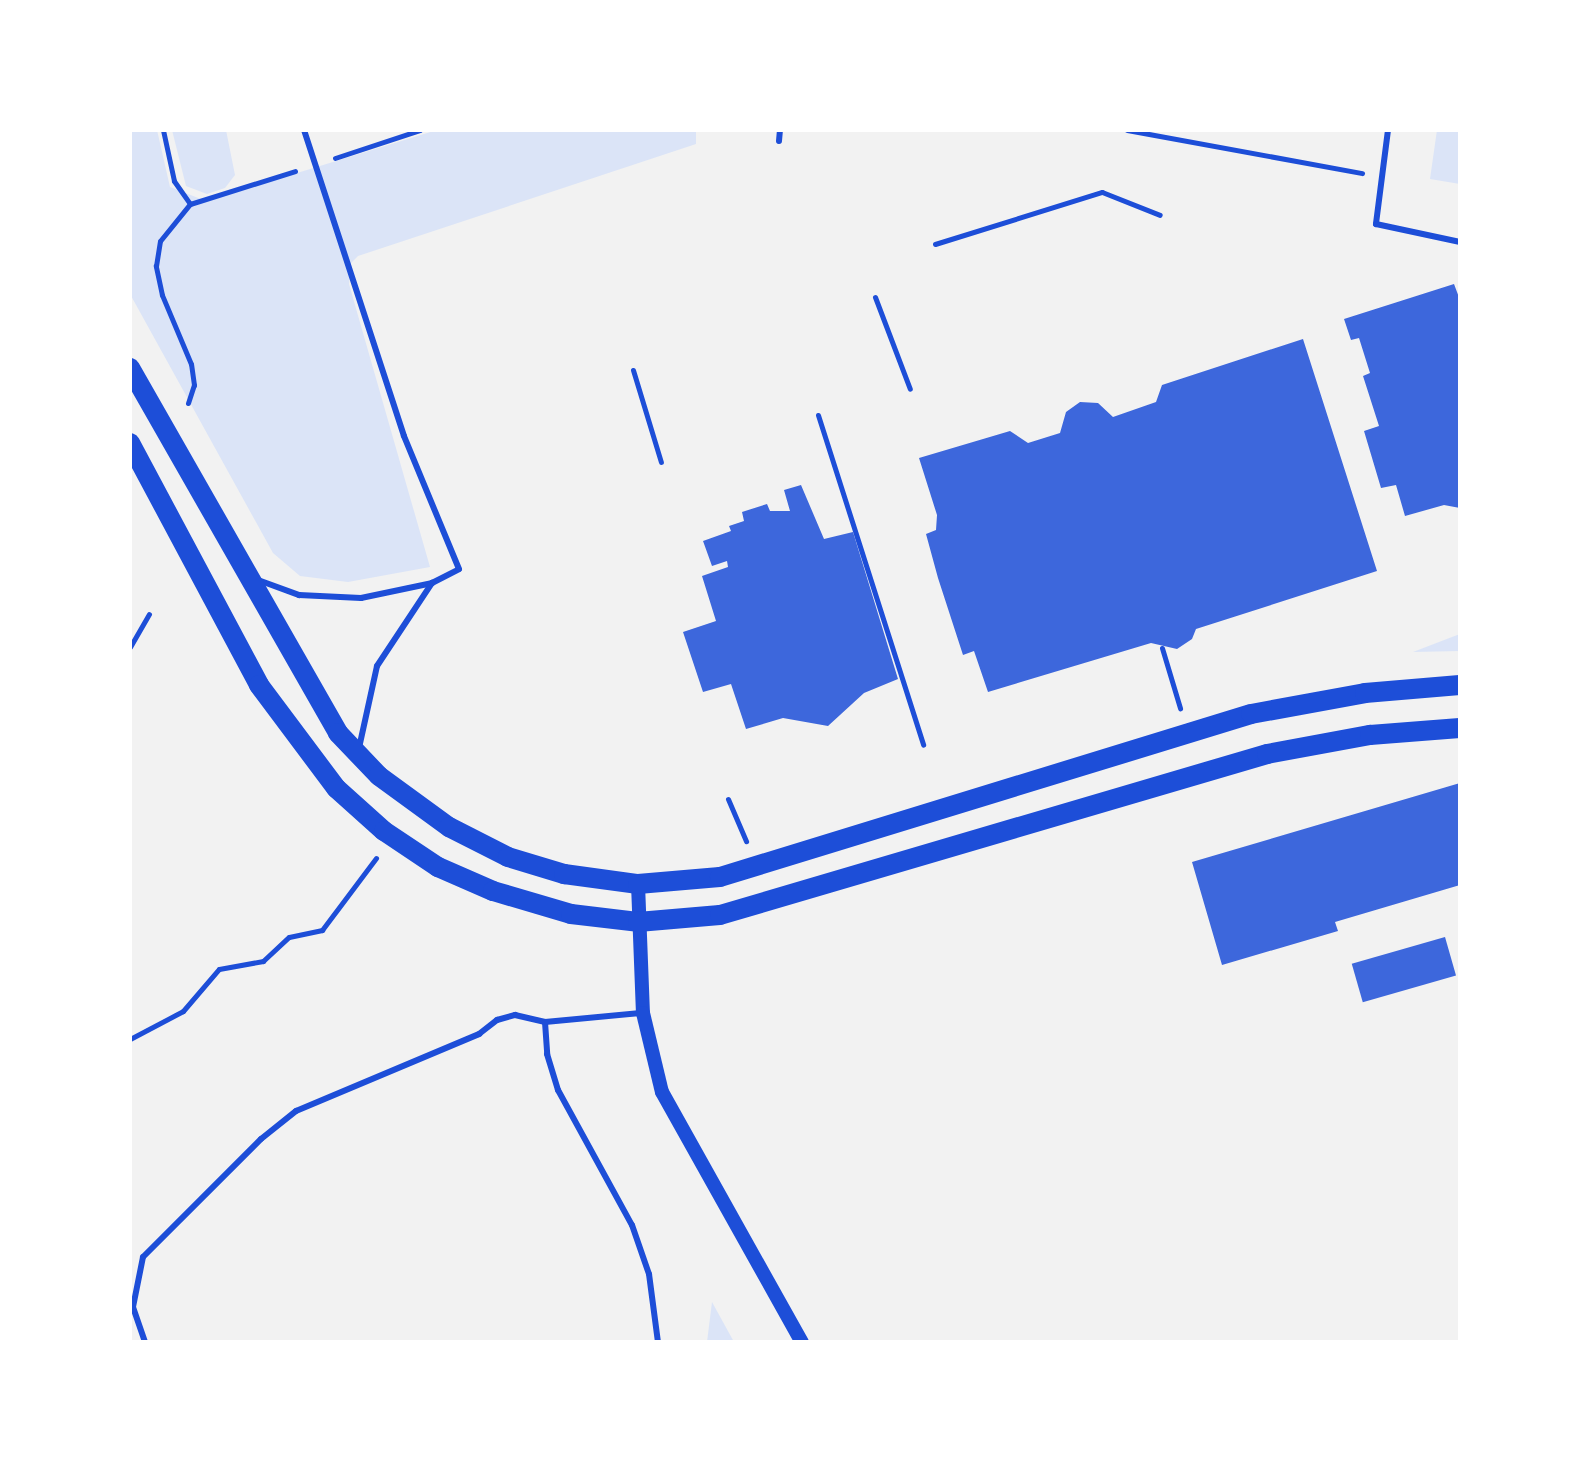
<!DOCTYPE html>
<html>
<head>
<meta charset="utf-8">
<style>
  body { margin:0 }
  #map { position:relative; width:1590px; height:1472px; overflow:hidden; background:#f2f2f2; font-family:Roboto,sans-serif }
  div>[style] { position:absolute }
  .green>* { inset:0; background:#dbe4f7 }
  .building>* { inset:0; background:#3d67dc; transform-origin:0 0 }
  .path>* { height:5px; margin:-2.5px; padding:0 2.5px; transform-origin:2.5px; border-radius:2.5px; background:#1d4ed8 }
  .service>* { height:6px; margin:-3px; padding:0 3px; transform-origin:3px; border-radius:3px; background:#1d4ed8 }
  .tertiary>* { height:14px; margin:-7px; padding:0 7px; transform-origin:7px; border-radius:7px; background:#1d4ed8 }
  .primary>* { height:20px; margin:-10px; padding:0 10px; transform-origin:10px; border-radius:10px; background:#1d4ed8 }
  span { translate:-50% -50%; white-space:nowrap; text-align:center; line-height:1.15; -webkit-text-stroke:7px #fff; paint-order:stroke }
  .frame { position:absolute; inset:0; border:132px solid #fff; pointer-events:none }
</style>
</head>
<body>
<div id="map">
  <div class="green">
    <div style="clip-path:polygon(130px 130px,157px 130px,170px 187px,206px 201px,437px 130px,696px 130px,696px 144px,358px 256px,351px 263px,349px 284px,430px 567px,348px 582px,300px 576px,273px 553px,130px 294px)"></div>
    <div style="clip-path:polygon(172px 130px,226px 130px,235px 175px,225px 188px,207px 194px,186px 186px)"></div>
    <div style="clip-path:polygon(1437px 130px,1460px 130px,1460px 184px,1430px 179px)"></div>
    <div style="clip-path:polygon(1460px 634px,1460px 651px,1413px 652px,1452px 637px)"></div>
    <div style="clip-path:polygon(712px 1302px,734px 1342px,707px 1342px)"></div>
  </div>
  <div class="building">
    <div style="clip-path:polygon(1454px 284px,1460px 300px,1460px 508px,1444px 505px,1405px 516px,1396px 485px,1381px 488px,1364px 431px,1379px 426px,1363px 376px,1370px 373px,1359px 338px,1351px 340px,1344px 319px)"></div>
    <div style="clip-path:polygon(1303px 339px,1377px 571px,1196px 629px,1192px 639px,1177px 649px,1151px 643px,988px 692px,974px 651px,963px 655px,938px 578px,926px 534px,936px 530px,937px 515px,919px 458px,1010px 431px,1028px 443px,1060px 433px,1066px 412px,1080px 402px,1098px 403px,1113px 417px,1156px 402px,1162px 385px)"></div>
    <div style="clip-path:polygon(801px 485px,824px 539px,853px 532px,898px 679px,864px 693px,828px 726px,783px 718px,746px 729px,731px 684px,703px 692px,683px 632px,716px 621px,702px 576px,728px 567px,727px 561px,712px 566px,703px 541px,731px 531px,729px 526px,744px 521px,742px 512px,767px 504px,770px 511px,790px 511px,784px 490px)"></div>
    <div style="clip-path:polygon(1460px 783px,1460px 885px,1335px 922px,1338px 931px,1222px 965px,1192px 862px)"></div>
    <div style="left:1445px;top:937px;width:40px;height:97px;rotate:74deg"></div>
  </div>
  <div class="path">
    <div style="left:163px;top:130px;width:52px;rotate:77.8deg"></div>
    <div style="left:174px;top:181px;width:28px;rotate:55deg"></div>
    <div style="left:1127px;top:130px;width:239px;rotate:10.4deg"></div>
    <div style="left:335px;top:158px;width:89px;rotate:-18.2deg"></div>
    <div style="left:935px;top:244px;width:175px;rotate:-17.3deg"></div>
    <div style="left:1102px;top:192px;width:62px;rotate:21.6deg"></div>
    <div style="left:875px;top:297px;width:98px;rotate:69.2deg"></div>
    <div style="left:633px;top:370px;width:96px;rotate:73.1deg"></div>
    <div style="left:188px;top:403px;width:19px;rotate:-72deg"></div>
    <div style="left:194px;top:385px;width:21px;rotate:-98deg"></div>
    <div style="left:191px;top:364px;width:75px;rotate:-112.8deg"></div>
    <div style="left:162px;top:295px;width:30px;rotate:-102deg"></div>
    <div style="left:156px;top:266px;width:25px;rotate:-81deg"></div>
    <div style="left:160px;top:241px;width:48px;rotate:-51deg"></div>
    <div style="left:190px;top:204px;width:110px;rotate:-17.4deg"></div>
    <div style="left:818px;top:415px;width:346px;rotate:72.3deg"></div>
    <div style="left:130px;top:647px;width:38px;rotate:-60deg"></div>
    <div style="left:1162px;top:648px;width:63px;rotate:73.3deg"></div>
    <div style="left:728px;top:799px;width:46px;rotate:66.8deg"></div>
    <div style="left:130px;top:1039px;width:60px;rotate:-27.8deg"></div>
    <div style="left:183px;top:1011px;width:55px;rotate:-49.4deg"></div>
    <div style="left:219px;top:969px;width:45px;rotate:-10.3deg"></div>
    <div style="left:263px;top:961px;width:35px;rotate:-43deg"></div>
    <div style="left:289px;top:937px;width:34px;rotate:-12deg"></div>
    <div style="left:322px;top:930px;width:90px;rotate:-53.1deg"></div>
  </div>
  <div class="service">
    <div style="left:1388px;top:130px;width:95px;rotate:97.3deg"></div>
    <div style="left:1376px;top:224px;width:86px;rotate:12.1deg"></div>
    <div style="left:779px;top:141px;width:11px;rotate:-85deg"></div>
    <div style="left:258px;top:580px;width:44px;rotate:20.1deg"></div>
    <div style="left:299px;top:595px;width:62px;rotate:2.8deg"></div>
    <div style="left:361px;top:598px;width:73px;rotate:-11.9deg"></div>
    <div style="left:432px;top:583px;width:30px;rotate:-27deg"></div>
    <div style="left:459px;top:569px;width:144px;rotate:-112.5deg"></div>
    <div style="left:404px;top:436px;width:322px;rotate:-108.1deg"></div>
    <div style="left:359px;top:748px;width:84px;rotate:-77.6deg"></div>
    <div style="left:377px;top:666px;width:100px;rotate:-56.5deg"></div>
    <div style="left:545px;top:1022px;width:32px;rotate:86deg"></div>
    <div style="left:547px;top:1054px;width:38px;rotate:73deg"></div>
    <div style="left:558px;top:1090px;width:154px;rotate:61.3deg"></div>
    <div style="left:632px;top:1225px;width:52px;rotate:70.9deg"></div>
    <div style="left:649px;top:1274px;width:69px;rotate:82.5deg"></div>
    <div style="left:145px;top:1342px;width:37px;rotate:-109deg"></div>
    <div style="left:133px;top:1307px;width:51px;rotate:-78.7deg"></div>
    <div style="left:143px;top:1257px;width:167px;rotate:-45deg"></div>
    <div style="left:261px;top:1139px;width:45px;rotate:-38.7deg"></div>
    <div style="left:296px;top:1111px;width:199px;rotate:-22.8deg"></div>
    <div style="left:479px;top:1034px;width:23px;rotate:-38deg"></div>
    <div style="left:497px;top:1020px;width:19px;rotate:-16deg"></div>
    <div style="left:515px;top:1015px;width:31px;rotate:13deg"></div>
    <div style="left:545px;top:1022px;width:96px;rotate:-5.4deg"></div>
  </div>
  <div class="tertiary">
    <div style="left:638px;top:884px;width:129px;rotate:87.8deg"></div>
    <div style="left:643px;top:1013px;width:81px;rotate:76.5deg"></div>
    <div style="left:662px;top:1092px;width:287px;rotate:60.8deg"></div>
  </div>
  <div class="primary">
    <div style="left:130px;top:368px;width:420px;rotate:60.3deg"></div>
    <div style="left:338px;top:733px;width:59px;rotate:46.4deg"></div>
    <div style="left:379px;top:776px;width:87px;rotate:36.1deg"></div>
    <div style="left:449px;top:827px;width:66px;rotate:27deg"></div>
    <div style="left:508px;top:857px;width:59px;rotate:16.9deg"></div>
    <div style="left:564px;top:874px;width:75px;rotate:7.7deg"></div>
    <div style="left:638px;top:884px;width:82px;rotate:-4.9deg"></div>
    <div style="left:720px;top:877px;width:555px;rotate:-17.06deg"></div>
    <div style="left:1251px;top:714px;width:116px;rotate:-10.4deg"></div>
    <div style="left:1365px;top:693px;width:95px;rotate:-4.8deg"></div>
    <div style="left:130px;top:443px;width:274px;rotate:61.9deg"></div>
    <div style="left:259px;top:685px;width:129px;rotate:53.2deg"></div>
    <div style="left:336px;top:788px;width:64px;rotate:41.9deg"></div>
    <div style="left:384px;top:831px;width:65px;rotate:33.7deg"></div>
    <div style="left:438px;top:867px;width:60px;rotate:23.6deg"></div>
    <div style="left:493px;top:891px;width:81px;rotate:16.4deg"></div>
    <div style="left:571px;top:914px;width:67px;rotate:6.8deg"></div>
    <div style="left:638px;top:922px;width:82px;rotate:-4.9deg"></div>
    <div style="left:720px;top:915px;width:570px;rotate:-16.4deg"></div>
    <div style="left:1267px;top:754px;width:105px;rotate:-10.5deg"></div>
    <div style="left:1370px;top:735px;width:90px;rotate:-4.4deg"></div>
  </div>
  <div class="frame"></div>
</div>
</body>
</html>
